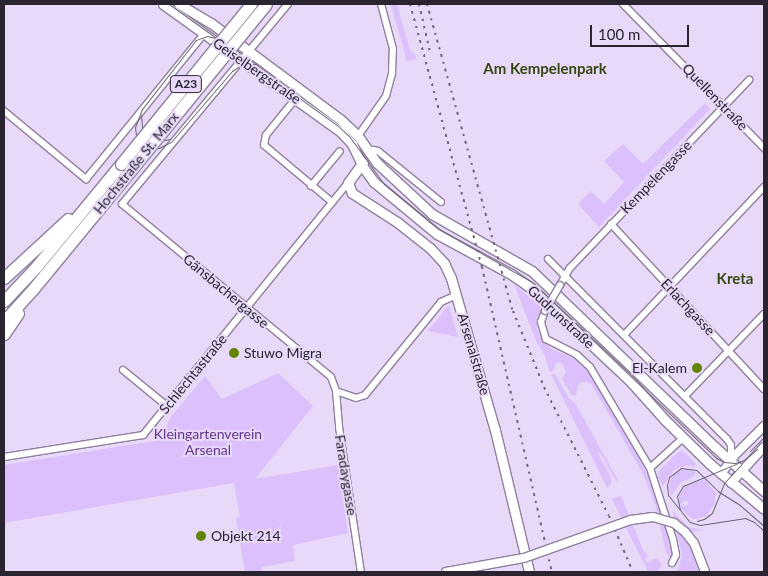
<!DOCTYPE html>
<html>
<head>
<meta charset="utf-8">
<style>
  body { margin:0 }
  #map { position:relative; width:768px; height:576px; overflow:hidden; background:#e7d9f7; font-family:Lato,sans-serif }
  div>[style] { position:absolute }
  .green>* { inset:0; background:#dcc0fb }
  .roads { filter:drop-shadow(1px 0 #8e819d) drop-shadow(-1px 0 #8e819d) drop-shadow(0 1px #8e819d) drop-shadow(0 -1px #8e819d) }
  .minor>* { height:6px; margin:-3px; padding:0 3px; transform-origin:3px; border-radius:3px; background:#fff }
  .tertiary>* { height:8px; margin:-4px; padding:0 4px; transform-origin:4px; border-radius:4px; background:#fff }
  .secondary>* { height:9px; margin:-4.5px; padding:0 4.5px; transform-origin:4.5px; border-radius:4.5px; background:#fff }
  .motorway>* { height:11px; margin:-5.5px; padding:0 5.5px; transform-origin:5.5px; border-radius:5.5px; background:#fff }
  .tram>* { height:1px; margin:-0.5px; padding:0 0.5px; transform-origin:0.5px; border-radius:0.5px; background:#6d6476 }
  .rail>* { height:2px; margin-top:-1px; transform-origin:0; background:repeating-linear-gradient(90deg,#6d6476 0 2.5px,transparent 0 7.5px) }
  .bridges { filter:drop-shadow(1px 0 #8e819d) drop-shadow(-1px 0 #8e819d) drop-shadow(0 1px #8e819d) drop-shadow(0 -1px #8e819d) }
  .minor-bridge>* { height:6px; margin:-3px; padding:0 3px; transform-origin:3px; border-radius:3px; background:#fff }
  .tertiary-bridge>* { height:8px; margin:-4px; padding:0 4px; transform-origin:4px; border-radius:4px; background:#fff }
  .motorway-bridge>* { height:11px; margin:-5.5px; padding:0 5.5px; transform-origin:5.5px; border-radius:5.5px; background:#fff }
  .dots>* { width:14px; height:14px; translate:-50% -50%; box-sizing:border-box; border:2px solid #e7d9f7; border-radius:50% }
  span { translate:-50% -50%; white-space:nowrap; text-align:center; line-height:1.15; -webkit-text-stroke:4px #e7d9f7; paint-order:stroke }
  .shield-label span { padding:1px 4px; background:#e7d9f7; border:1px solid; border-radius:4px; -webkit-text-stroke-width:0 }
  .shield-label { font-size:12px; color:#2a2430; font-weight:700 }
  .street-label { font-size:14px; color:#2a2430 }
  .poi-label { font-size:14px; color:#2a2430 }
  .left { translate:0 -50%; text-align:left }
  .right { translate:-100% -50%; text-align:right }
  .park-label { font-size:14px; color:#63348b }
  .neighbourhood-label { font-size:15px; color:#364813; font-weight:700 }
  .frame { position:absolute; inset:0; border:5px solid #2a2430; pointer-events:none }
  .scale { position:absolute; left:590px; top:25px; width:99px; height:22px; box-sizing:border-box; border:2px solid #2a2430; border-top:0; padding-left:6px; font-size:15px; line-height:18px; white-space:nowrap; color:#2a2430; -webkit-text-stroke:4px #e7d9f7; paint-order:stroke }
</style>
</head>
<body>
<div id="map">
  <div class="green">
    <div style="clip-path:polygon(391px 4px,397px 4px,410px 50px,416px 56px,416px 59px,407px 62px)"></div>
    <div style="clip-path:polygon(705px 103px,710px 109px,599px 227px,578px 204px,591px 191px,604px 204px,624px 182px,604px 161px,623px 144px,643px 164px)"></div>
    <div style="clip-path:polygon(514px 284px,542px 308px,537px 328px,542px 340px,552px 349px,573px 358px,588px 371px,639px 458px,653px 485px,671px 542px,671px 559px,666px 552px,655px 504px,642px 472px,592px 385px,588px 382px,582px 382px,578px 386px,576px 395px,572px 396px,562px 378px,566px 372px,562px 363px,556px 362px,553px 371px,550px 372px,544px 354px,536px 341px)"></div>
    <div style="clip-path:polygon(449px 306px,458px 337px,428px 331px,447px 307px)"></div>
    <div style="clip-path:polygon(278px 373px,313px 406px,255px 479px,338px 465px,348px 533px,293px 545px,295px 561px,262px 567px,262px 572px,245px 572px,236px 518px,240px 517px,234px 483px,4px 523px,4px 465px,161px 440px,170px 418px,205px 376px,222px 399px)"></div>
    <div style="clip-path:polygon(551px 374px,555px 374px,569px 398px,575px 403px,618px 480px,616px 481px,600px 452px,598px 453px,611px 478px,611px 484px,607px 488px)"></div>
    <div style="clip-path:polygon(683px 451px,696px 464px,694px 467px,685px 466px,675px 469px,663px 486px,658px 477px,659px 471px,678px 452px)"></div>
    <div style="clip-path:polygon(683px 469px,696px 472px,693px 477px,680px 483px,671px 497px,669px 489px,670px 480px,674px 474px)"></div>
    <div style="clip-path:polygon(704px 479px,716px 493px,714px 505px,706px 516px,697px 519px,691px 518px,681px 509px,680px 506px,683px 504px,686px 506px,689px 504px,686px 500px,679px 505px,679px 495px,686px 486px)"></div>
    <div style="clip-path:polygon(621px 496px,644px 552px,649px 556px,645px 558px,648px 563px,656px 558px,662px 564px,657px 572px,648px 572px,612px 499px)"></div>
    <div style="clip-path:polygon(672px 510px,688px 527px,702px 530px,692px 532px,699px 572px,677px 572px,682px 556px)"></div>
  </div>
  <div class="roads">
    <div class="minor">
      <div style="left:288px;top:4px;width:260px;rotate:129.7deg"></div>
      <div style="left:122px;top:204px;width:271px;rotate:39.6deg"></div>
      <div style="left:331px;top:377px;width:15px;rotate:70deg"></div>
      <div style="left:336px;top:391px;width:36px;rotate:85deg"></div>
      <div style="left:339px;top:427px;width:147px;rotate:81.4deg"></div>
      <div style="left:623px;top:4px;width:202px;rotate:45.6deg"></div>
      <div style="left:296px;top:98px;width:48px;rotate:129deg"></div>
      <div style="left:266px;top:135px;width:10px;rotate:101deg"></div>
      <div style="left:264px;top:145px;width:89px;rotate:40deg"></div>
      <div style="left:4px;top:111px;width:107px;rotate:39.7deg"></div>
      <div style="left:86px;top:179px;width:187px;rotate:-50.9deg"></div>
      <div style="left:358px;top:136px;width:49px;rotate:-55deg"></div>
      <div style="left:386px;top:96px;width:24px;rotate:-75deg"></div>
      <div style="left:392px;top:73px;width:24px;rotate:-88deg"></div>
      <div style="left:393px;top:49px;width:47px;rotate:-104.9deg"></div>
      <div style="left:369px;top:153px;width:5px;rotate:-37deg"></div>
      <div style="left:373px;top:150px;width:5px;rotate:11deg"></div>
      <div style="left:378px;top:151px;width:81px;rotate:39deg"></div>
      <div style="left:311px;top:186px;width:45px;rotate:-50.4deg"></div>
      <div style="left:611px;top:224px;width:225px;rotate:47.2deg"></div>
      <div style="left:548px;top:259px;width:254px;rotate:45.2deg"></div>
      <div style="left:727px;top:439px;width:7px;rotate:56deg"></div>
      <div style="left:731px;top:445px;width:14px;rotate:90deg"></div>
      <div style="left:560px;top:285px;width:20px;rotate:-60deg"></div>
      <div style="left:570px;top:268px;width:260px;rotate:-46.4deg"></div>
      <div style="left:545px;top:311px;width:12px;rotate:110deg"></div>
      <div style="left:541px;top:322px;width:18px;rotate:74deg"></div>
      <div style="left:546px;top:339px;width:35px;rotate:27deg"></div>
      <div style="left:577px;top:355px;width:18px;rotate:43deg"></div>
      <div style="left:590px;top:367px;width:117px;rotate:59.3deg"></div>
      <div style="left:650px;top:468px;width:75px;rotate:72.1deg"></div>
      <div style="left:673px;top:539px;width:16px;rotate:79deg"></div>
      <div style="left:676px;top:555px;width:9px;rotate:117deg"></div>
      <div style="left:624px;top:335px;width:204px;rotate:-46.6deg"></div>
      <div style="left:123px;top:370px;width:57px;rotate:39.3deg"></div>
      <div style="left:336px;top:391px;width:21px;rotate:19deg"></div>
      <div style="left:356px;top:398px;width:9px;rotate:-18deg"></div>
      <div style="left:365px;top:395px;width:120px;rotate:-50.7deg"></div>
      <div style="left:441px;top:302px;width:17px;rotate:-24deg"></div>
      <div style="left:685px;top:396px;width:114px;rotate:-46.1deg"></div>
      <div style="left:4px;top:457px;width:141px;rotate:-9deg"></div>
      <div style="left:143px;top:435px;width:325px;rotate:-50.9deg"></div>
      <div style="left:650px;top:468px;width:45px;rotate:-42.3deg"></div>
    </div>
    <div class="tertiary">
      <div style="left:721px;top:474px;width:22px;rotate:-54deg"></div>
      <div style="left:734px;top:456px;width:42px;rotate:-45deg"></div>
      <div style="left:731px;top:483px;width:49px;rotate:-47.5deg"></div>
    </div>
    <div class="secondary">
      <div style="left:163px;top:4px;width:219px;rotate:35.7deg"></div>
      <div style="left:341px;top:132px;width:16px;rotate:47deg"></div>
      <div style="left:352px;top:144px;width:25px;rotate:64deg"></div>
      <div style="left:363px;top:167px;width:19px;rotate:54deg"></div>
      <div style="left:374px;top:182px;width:82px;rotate:39.5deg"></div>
      <div style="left:437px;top:234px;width:84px;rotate:28.4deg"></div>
      <div style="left:511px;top:274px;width:24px;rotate:35deg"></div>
      <div style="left:531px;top:288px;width:137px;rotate:43.2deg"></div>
      <div style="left:631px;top:382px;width:51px;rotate:48.2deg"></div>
      <div style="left:665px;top:420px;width:63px;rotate:44.4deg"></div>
      <div style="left:710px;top:464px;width:70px;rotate:39.8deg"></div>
      <div style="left:179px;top:4px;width:37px;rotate:31deg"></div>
      <div style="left:211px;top:23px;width:162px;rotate:36.7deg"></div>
      <div style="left:341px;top:120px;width:23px;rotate:43deg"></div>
      <div style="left:358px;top:136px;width:33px;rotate:55deg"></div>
      <div style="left:377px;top:163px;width:75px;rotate:42.8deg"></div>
      <div style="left:432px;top:214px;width:115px;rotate:29.7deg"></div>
      <div style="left:532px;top:271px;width:254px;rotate:43.9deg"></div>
      <div style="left:715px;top:447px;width:66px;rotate:41.9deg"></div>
      <div style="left:363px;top:162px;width:26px;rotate:126deg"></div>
      <div style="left:348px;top:183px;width:11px;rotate:68deg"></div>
      <div style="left:352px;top:193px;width:54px;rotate:32.8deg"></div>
      <div style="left:397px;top:222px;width:42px;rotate:38.2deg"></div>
      <div style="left:430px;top:248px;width:21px;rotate:47deg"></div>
      <div style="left:444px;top:263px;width:17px;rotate:65deg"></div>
      <div style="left:451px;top:278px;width:158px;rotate:73.9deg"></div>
      <div style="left:495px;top:430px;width:146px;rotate:76.5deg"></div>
    </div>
    <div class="motorway">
      <div style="left:4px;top:278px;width:87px;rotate:-42.7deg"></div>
      <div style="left:4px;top:301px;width:47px;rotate:-46.7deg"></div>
      <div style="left:36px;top:267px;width:134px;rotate:-50.5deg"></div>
      <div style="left:4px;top:321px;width:43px;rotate:-47.8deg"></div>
      <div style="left:33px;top:289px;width:153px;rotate:-50.6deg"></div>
      <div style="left:4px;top:334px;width:25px;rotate:-56deg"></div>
    </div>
  </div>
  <div class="tram">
    <div style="left:169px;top:4px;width:207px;rotate:35.8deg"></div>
    <div style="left:337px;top:125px;width:16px;rotate:43deg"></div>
    <div style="left:349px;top:136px;width:59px;rotate:53.9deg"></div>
    <div style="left:384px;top:184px;width:69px;rotate:39.7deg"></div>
    <div style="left:437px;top:228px;width:109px;rotate:29.6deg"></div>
    <div style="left:532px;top:282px;width:255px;rotate:43.7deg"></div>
    <div style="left:716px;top:458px;width:9px;rotate:27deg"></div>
    <div style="left:724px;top:462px;width:11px;rotate:5deg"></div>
    <div style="left:735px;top:463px;width:9px;rotate:-18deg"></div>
    <div style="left:744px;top:460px;width:17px;rotate:-40deg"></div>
    <div style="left:215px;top:38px;width:8px;rotate:-166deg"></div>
    <div style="left:207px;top:36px;width:12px;rotate:160deg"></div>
    <div style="left:196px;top:40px;width:88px;rotate:128deg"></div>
    <div style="left:142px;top:109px;width:19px;rotate:111deg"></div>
    <div style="left:135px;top:127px;width:8px;rotate:83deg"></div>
    <div style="left:136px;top:135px;width:11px;rotate:56deg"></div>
    <div style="left:142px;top:144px;width:10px;rotate:24deg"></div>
    <div style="left:151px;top:148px;width:8px"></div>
    <div style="left:159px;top:148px;width:13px;rotate:-27deg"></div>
    <div style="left:171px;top:142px;width:94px;rotate:-49.3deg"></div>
    <div style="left:232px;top:71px;width:11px;rotate:-34deg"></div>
    <div style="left:241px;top:65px;width:15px;rotate:-4deg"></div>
    <div style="left:141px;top:115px;width:12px;rotate:85deg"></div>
    <div style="left:142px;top:127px;width:9px;rotate:63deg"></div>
    <div style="left:146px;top:135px;width:14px;rotate:25deg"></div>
    <div style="left:159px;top:141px;width:11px;rotate:-10deg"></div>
    <div style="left:750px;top:451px;width:20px;rotate:-45deg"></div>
    <div style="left:680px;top:510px;width:14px;rotate:-102deg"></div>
    <div style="left:677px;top:496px;width:12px;rotate:-59deg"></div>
    <div style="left:683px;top:486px;width:60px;rotate:-22.7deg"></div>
    <div style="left:697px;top:521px;width:7px;rotate:-16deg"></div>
    <div style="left:704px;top:519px;width:10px;rotate:-37deg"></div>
    <div style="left:712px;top:513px;width:32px;rotate:-68deg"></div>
    <div style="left:724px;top:483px;width:25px;rotate:-47deg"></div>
    <div style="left:764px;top:526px;width:32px;rotate:-139deg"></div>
    <div style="left:740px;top:505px;width:26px;rotate:-148deg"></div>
    <div style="left:718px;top:491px;width:30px;rotate:-136deg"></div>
    <div style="left:696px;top:470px;width:15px;rotate:-172deg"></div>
    <div style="left:681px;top:468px;width:15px;rotate:143deg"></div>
    <div style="left:669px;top:477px;width:8px;rotate:104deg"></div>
    <div style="left:667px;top:485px;width:10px;rotate:84deg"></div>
    <div style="left:668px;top:495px;width:35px;rotate:51deg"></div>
    <div style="left:690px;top:522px;width:10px;rotate:17deg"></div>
    <div style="left:700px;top:525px;width:46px;rotate:-8.8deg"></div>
    <div style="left:745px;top:518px;width:10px;rotate:24deg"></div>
    <div style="left:754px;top:522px;width:13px;rotate:42deg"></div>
  </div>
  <div class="rail">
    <div style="left:410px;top:4px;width:273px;rotate:74.7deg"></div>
    <div style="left:482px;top:267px;width:313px;rotate:77.1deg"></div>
    <div style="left:419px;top:4px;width:49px;rotate:77.1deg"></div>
    <div style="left:427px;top:4px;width:319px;rotate:74.4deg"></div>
    <div style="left:513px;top:311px;width:82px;rotate:67.8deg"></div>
    <div style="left:544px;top:387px;width:144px;rotate:63.3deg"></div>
    <div style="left:609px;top:516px;width:61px;rotate:66.8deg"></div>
  </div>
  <div class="bridges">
    <div class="minor-bridge">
      <div style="left:545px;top:311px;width:30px;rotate:-60deg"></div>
    </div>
    <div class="tertiary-bridge">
      <div style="left:446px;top:572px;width:79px;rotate:-10.2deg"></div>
      <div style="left:524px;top:558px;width:114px;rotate:-19.6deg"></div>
      <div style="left:631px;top:520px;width:22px;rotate:-8deg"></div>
      <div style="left:653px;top:517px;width:22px;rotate:16deg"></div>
      <div style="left:674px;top:523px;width:14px;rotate:39deg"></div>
      <div style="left:685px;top:532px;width:14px;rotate:51deg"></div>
      <div style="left:694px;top:543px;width:31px;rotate:69deg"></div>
    </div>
    <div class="motorway-bridge">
      <div style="left:121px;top:164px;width:206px;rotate:-50.9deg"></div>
      <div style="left:130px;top:171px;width:215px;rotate:-50.8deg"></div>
    </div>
  </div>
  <div class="dots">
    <div style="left:234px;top:353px;background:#618503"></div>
    <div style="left:697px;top:368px;background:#618503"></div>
    <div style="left:201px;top:536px;background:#618503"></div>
  </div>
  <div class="shield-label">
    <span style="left:186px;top:84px">A23</span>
  </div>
  <div class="street-label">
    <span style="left:257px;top:71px;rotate:35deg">Geiselbergstraße</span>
    <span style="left:715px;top:97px;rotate:46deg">Quellenstraße</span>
    <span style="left:136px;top:163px;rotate:-51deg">Hochstraße St. Marx</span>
    <span style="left:656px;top:177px;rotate:-46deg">Kempelengasse</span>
    <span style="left:226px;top:291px;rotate:40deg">Gänsbachergasse</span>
    <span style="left:688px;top:307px;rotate:47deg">Erlachgasse</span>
    <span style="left:561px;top:317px;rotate:43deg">Gudrunstraße</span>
    <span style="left:474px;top:354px;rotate:74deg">Arsenalstraße</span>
    <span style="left:193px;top:374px;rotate:-51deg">Schlechtastraße</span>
    <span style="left:346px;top:475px;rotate:81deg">Faradaygasse</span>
  </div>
  <div class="poi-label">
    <span class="left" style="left:244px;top:353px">Stuwo Migra</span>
    <span class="right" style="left:687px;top:368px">El-Kalem</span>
    <span class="left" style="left:211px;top:536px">Objekt 214</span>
  </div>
  <div class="park-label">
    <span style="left:208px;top:442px">Kleingartenverein<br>Arsenal</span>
  </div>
  <div class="neighbourhood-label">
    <span style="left:545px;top:69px">Am Kempelenpark</span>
    <span style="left:735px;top:279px">Kreta</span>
  </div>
  <div class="frame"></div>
  <div class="scale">100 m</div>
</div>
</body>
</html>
